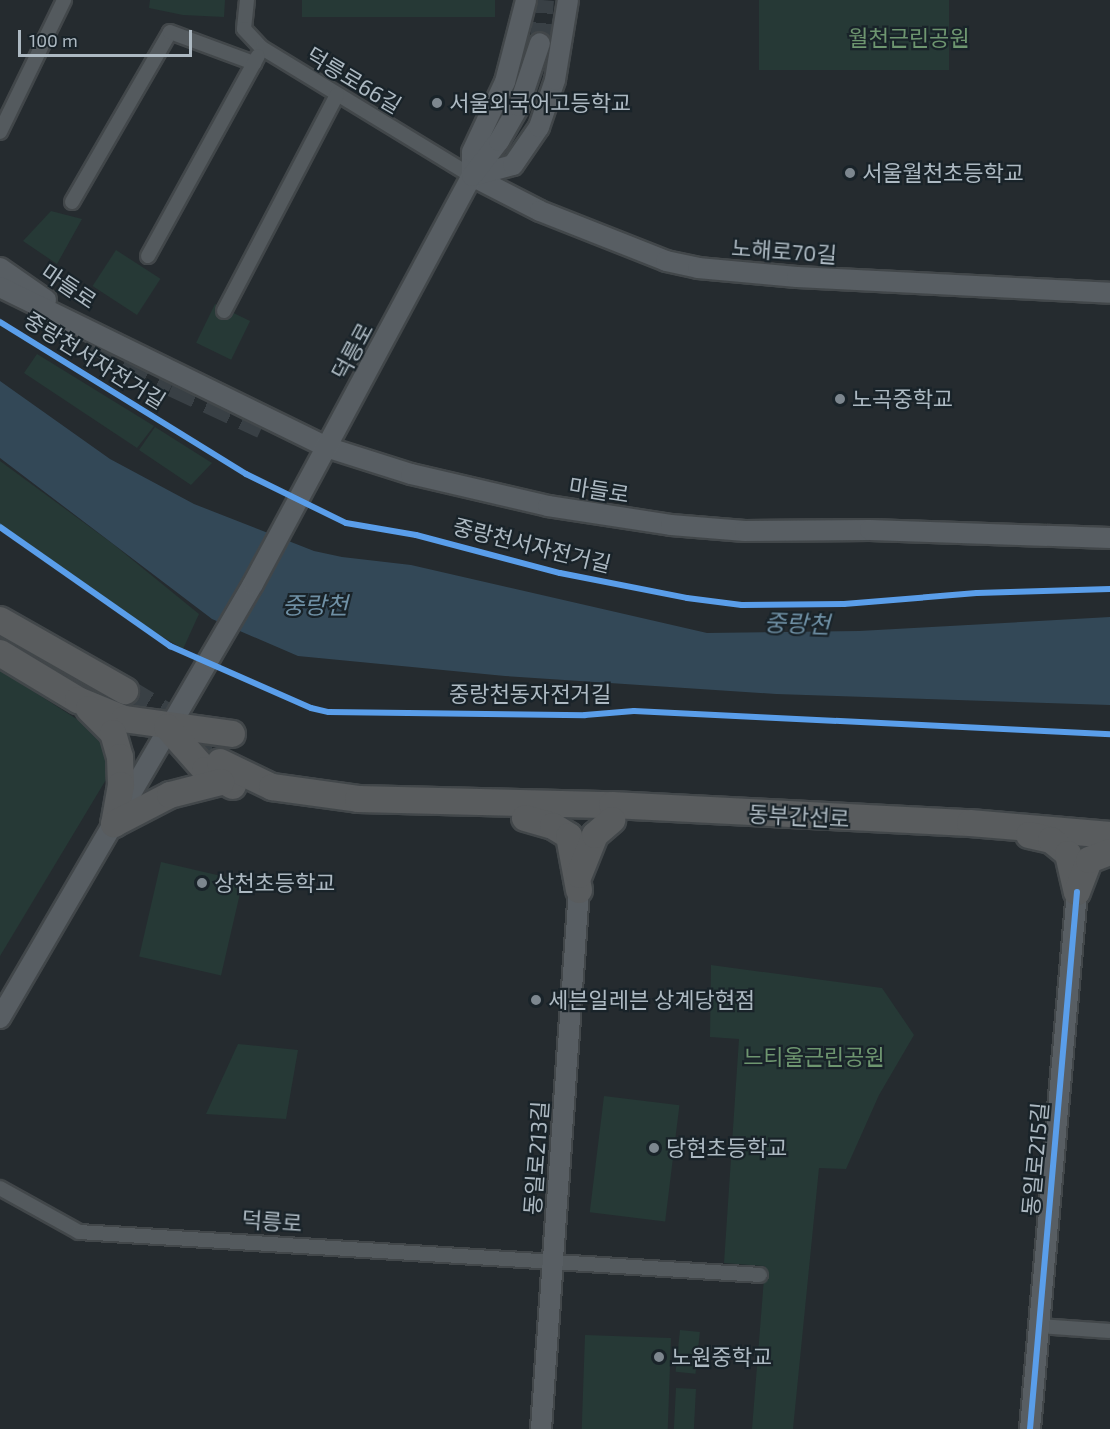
<!DOCTYPE html>
<html>
<head>
<meta charset="utf-8">
<style>
  body { margin:0 }
  #map { position:relative; width:1110px; height:1429px; overflow:hidden; background:#252b2f; font-family:"Exo 2","Noto Sans KR",sans-serif }
  div>[style] { position:absolute }
  .green>* { inset:0; background:#263936; transform-origin:0 0 }
  .water>* { inset:0; background:#334857 }
  .secondary-tunnel>* { height:20px; margin-top:-10px; transform-origin:0; background:repeating-linear-gradient(90deg,#394045 0 20px,transparent 0 30px) }
  .highway-tunnel>* { height:26px; margin-top:-13px; transform-origin:0; background:repeating-linear-gradient(90deg,#394045 0 26px,transparent 0 39px) }
  .roads { filter:drop-shadow(2px 0 #42474a) drop-shadow(-2px 0 #42474a) drop-shadow(0 2px #42474a) drop-shadow(0 -2px #42474a) }
  .street>* { height:14px; margin:-7px; padding:0 7px; transform-origin:7px; border-radius:7px; background:#545a5e }
  .secondary>* { height:20px; margin:-10px; padding:0 10px; transform-origin:10px; border-radius:10px; background:#585e63 }
  .highway>* { height:26px; margin:-13px; padding:0 13px; transform-origin:13px; border-radius:13px; background:#595c5e }
  .cycleway>* { height:6px; margin:-3px; padding:0 3px; transform-origin:3px; border-radius:3px; background:#5a9eea }
  .dots>* { width:16px; height:16px; translate:-50% -50%; box-sizing:border-box; border:3px solid #192329; border-radius:50% }
  span { translate:-50% -50%; white-space:nowrap; text-align:center; line-height:1.15; -webkit-text-stroke:4.5px #192329; paint-order:stroke }
  .park-label { font-size:22px; color:#6e9670 }
  .street-label { font-size:22px; color:#adb9c2 }
  .poi-label { font-size:22px; color:#adb9c2 }
  .left { translate:0 -50%; text-align:left }
  .water-label { font-size:24px; color:#6f90a5; font-style:italic }
  .scale { position:absolute; left:18px; top:30px; width:174px; height:27px; box-sizing:border-box; border:3px solid #adb9c2; border-top:0; padding-left:8px; font-size:18px; line-height:21px; white-space:nowrap; color:#adb9c2; -webkit-text-stroke:4px #192329; paint-order:stroke }
</style>
</head>
<body>
<div id="map">
  <div class="green">
    <div style="clip-path:polygon(150px 0,225px 0,224px 17px,183px 15px,149px 8px)"></div>
    <div style="left:302px;top:0;width:193px;height:17px"></div>
    <div style="left:759px;top:0;width:190px;height:70px"></div>
    <div style="clip-path:polygon(51px 211px,82px 219px,57px 264px,23px 241px)"></div>
    <div style="left:116px;top:250px;width:53px;height:43px;rotate:33deg"></div>
    <div style="left:215px;top:304px;width:39px;height:43px;rotate:26deg"></div>
    <div style="clip-path:polygon(37px 354px,154px 426px,137px 448px,24px 373px)"></div>
    <div style="clip-path:polygon(155px 427px,212px 463px,191px 485px,139px 450px)"></div>
    <div style="clip-path:polygon(0 461px,113px 544px,199px 614px,183px 649px,133px 619px,0 524px)"></div>
    <div style="clip-path:polygon(0 670px,97px 732px,108px 764px,107px 778px,0 956px)"></div>
    <div style="left:161px;top:862px;width:84px;height:97px;rotate:13deg"></div>
    <div style="clip-path:polygon(711px 965px,882px 988px,914px 1035px,879px 1095px,846px 1169px,819px 1168px,793px 1429px,752px 1429px,765px 1266px,724px 1263px,739px 1039px,710px 1037px)"></div>
    <div style="clip-path:polygon(238px 1044px,298px 1050px,286px 1119px,206px 1114px)"></div>
    <div style="left:604px;top:1096px;width:76px;height:117px;rotate:7deg"></div>
    <div style="left:680px;top:1330px;width:20px;height:42px;rotate:6deg"></div>
    <div style="left:585px;top:1335px;width:86px;height:94px;rotate:2deg"></div>
    <div style="left:676px;top:1388px;width:20px;height:41px;rotate:3deg"></div>
  </div>
  <div class="water">
    <div style="clip-path:polygon(0 381px,110px 459px,194px 504px,314px 551px,342px 557px,411px 565px,707px 633px,859px 631px,1110px 617px,1110px 705px,776px 694px,505px 676px,298px 656px,212px 619px,0 458px)"></div>
  </div>
  <div class="secondary-tunnel">
    <div style="left:540px;top:43px;width:43px;rotate:-84.7deg"></div>
  </div>
  <div class="highway-tunnel">
    <div style="left:92px;top:340px;width:92px;rotate:28.5deg"></div>
    <div style="left:173px;top:384px;width:99px;rotate:25deg"></div>
    <div style="left:125px;top:691px;width:113px;rotate:30.9deg"></div>
  </div>
  <div class="roads">
    <div class="street">
      <div style="left:247px;top:0;width:29px;rotate:96deg"></div>
      <div style="left:244px;top:29px;width:26px;rotate:47deg"></div>
      <div style="left:262px;top:48px;width:246px;rotate:31.4deg"></div>
      <div style="left:0;top:132px;width:147px;rotate:-64.1deg"></div>
      <div style="left:72px;top:202px;width:196px;rotate:-60deg"></div>
      <div style="left:170px;top:32px;width:90px;rotate:20.3deg"></div>
      <div style="left:148px;top:256px;width:228px;rotate:-61.2deg"></div>
      <div style="left:224px;top:311px;width:244px;rotate:-62.4deg"></div>
      <div style="left:0;top:1188px;width:90px;rotate:29.1deg"></div>
      <div style="left:79px;top:1232px;width:682px;rotate:3.61deg"></div>
      <div style="left:1039px;top:1326px;width:71px;rotate:4deg"></div>
    </div>
    <div class="secondary">
      <div style="left:472px;top:176px;width:76px;rotate:27.2deg"></div>
      <div style="left:540px;top:211px;width:136px;rotate:21.6deg"></div>
      <div style="left:666px;top:261px;width:33px;rotate:12deg"></div>
      <div style="left:698px;top:268px;width:99px;rotate:5.2deg"></div>
      <div style="left:797px;top:277px;width:313px;rotate:2.9deg"></div>
      <div style="left:472px;top:176px;width:42px;rotate:-15deg"></div>
      <div style="left:513px;top:165px;width:46px;rotate:-55.6deg"></div>
      <div style="left:539px;top:127px;width:50px;rotate:-71.2deg"></div>
      <div style="left:555px;top:80px;width:81px;rotate:-80.8deg"></div>
      <div style="left:472px;top:176px;width:24px;rotate:-90deg"></div>
      <div style="left:472px;top:152px;width:77px;rotate:-64.8deg"></div>
      <div style="left:505px;top:82px;width:85px;rotate:-75.6deg"></div>
      <div style="left:0;top:268px;width:56px;rotate:34.8deg"></div>
      <div style="left:0;top:287px;width:366px;rotate:26.1deg"></div>
      <div style="left:329px;top:448px;width:86px;rotate:17.6deg"></div>
      <div style="left:411px;top:474px;width:141px;rotate:13.1deg"></div>
      <div style="left:548px;top:506px;width:124px;rotate:8.8deg"></div>
      <div style="left:671px;top:525px;width:74px;rotate:4.6deg"></div>
      <div style="left:745px;top:531px;width:125px;rotate:-0.5deg"></div>
      <div style="left:870px;top:530px;width:240px;rotate:1.9deg"></div>
      <div style="left:0;top:1018px;width:502px;rotate:-59.76deg"></div>
      <div style="left:253px;top:584px;width:463px;rotate:-61.8deg"></div>
      <div style="left:472px;top:176px;width:44px;rotate:-52.4deg"></div>
      <div style="left:499px;top:141px;width:40px;rotate:-60.3deg"></div>
      <div style="left:519px;top:106px;width:66px;rotate:-71.6deg"></div>
      <div style="left:541px;top:1429px;width:540px;rotate:-85.97deg"></div>
      <div style="left:1030px;top:1429px;width:539px;rotate:-85deg"></div>
    </div>
    <div class="highway">
      <div style="left:0;top:620px;width:144px;rotate:29.6deg"></div>
      <div style="left:0;top:653px;width:91px;rotate:31.1deg"></div>
      <div style="left:78px;top:700px;width:50px;rotate:22.4deg"></div>
      <div style="left:124px;top:719px;width:109px;rotate:7.9deg"></div>
      <div style="left:89px;top:709px;width:34px;rotate:45deg"></div>
      <div style="left:113px;top:733px;width:25px;rotate:74deg"></div>
      <div style="left:120px;top:757px;width:28px;rotate:88deg"></div>
      <div style="left:121px;top:785px;width:40px;rotate:100deg"></div>
      <div style="left:167px;top:727px;width:57px;rotate:48.5deg"></div>
      <div style="left:205px;top:770px;width:32px;rotate:30deg"></div>
      <div style="left:220px;top:762px;width:58px;rotate:25.7deg"></div>
      <div style="left:272px;top:787px;width:87px;rotate:7.9deg"></div>
      <div style="left:358px;top:799px;width:254px;rotate:1.4deg"></div>
      <div style="left:612px;top:805px;width:358px;rotate:2.9deg"></div>
      <div style="left:970px;top:823px;width:141px;rotate:4.9deg"></div>
      <div style="left:525px;top:818px;width:29px;rotate:16deg"></div>
      <div style="left:553px;top:826px;width:19px;rotate:32deg"></div>
      <div style="left:569px;top:836px;width:55px;rotate:79.5deg"></div>
      <div style="left:114px;top:824px;width:63px;rotate:-27.4deg"></div>
      <div style="left:170px;top:795px;width:53px;rotate:-14.3deg"></div>
      <div style="left:1029px;top:835px;width:23px;rotate:13deg"></div>
      <div style="left:1051px;top:840px;width:22px;rotate:39deg"></div>
      <div style="left:1068px;top:854px;width:39px;rotate:77deg"></div>
      <div style="left:579px;top:875px;width:43px;rotate:-68.2deg"></div>
      <div style="left:595px;top:835px;width:23px;rotate:-41deg"></div>
      <div style="left:1077px;top:892px;width:34px;rotate:-69deg"></div>
      <div style="left:1089px;top:860px;width:22px;rotate:-21deg"></div>
    </div>
  </div>
  <div class="cycleway">
    <div style="left:0;top:322px;width:289px;rotate:31.7deg"></div>
    <div style="left:246px;top:474px;width:111px;rotate:26.1deg"></div>
    <div style="left:346px;top:523px;width:71px;rotate:9.7deg"></div>
    <div style="left:416px;top:535px;width:149px;rotate:14.8deg"></div>
    <div style="left:560px;top:573px;width:129px;rotate:11.1deg"></div>
    <div style="left:687px;top:598px;width:55px;rotate:7.3deg"></div>
    <div style="left:742px;top:605px;width:102px;rotate:-0.6deg"></div>
    <div style="left:844px;top:604px;width:133px;rotate:-4.7deg"></div>
    <div style="left:977px;top:593px;width:133px;rotate:-1.7deg"></div>
    <div style="left:0;top:527px;width:208px;rotate:35deg"></div>
    <div style="left:170px;top:646px;width:154px;rotate:23.7deg"></div>
    <div style="left:311px;top:708px;width:18px;rotate:13deg"></div>
    <div style="left:329px;top:712px;width:256px;rotate:0.7deg"></div>
    <div style="left:585px;top:715px;width:49px;rotate:-4.7deg"></div>
    <div style="left:634px;top:711px;width:477px;rotate:2.8deg"></div>
    <div style="left:1030px;top:1429px;width:539px;rotate:-85deg"></div>
  </div>
  <div class="dots">
    <div style="left:437px;top:103px;background:#7d878f"></div>
    <div style="left:850px;top:173px;background:#7d878f"></div>
    <div style="left:840px;top:399px;background:#7d878f"></div>
    <div style="left:202px;top:883px;background:#7d878f"></div>
    <div style="left:536px;top:1000px;background:#7d878f"></div>
    <div style="left:654px;top:1148px;background:#7d878f"></div>
    <div style="left:659px;top:1357px;background:#7d878f"></div>
  </div>
  <div class="park-label">
    <span style="left:909px;top:38px">월천근린공원</span>
    <span style="left:814px;top:1057px">느티울근린공원</span>
  </div>
  <div class="street-label">
    <span style="left:354px;top:80px;rotate:31deg">덕릉로66길</span>
    <span style="left:784px;top:251px;rotate:4deg">노해로70길</span>
    <span style="left:69px;top:286px;rotate:34deg">마들로</span>
    <span style="left:352px;top:351px;rotate:-62deg">덕릉로</span>
    <span style="left:95px;top:360px;rotate:32deg">중랑천서자전거길</span>
    <span style="left:599px;top:490px;rotate:9deg">마들로</span>
    <span style="left:532px;top:545px;rotate:14deg">중랑천서자전거길</span>
    <span style="left:530px;top:694px">중랑천동자전거길</span>
    <span style="left:799px;top:816px;rotate:3deg">동부간선로</span>
    <span style="left:536px;top:1158px;rotate:-86deg">동일로213길</span>
    <span style="left:1035px;top:1159px;rotate:-85deg">동일로215길</span>
    <span style="left:272px;top:1221px;rotate:4deg">덕릉로</span>
  </div>
  <div class="poi-label">
    <span class="left" style="left:449px;top:103px">서울외국어고등학교</span>
    <span class="left" style="left:862px;top:173px">서울월천초등학교</span>
    <span class="left" style="left:852px;top:399px">노곡중학교</span>
    <span class="left" style="left:214px;top:883px">상천초등학교</span>
    <span class="left" style="left:548px;top:1000px">세븐일레븐 상계당현점</span>
    <span class="left" style="left:666px;top:1148px">당현초등학교</span>
    <span class="left" style="left:671px;top:1357px">노원중학교</span>
  </div>
  <div class="water-label">
    <span style="left:315px;top:605px">중랑천</span>
    <span style="left:797px;top:623px;rotate:2deg">중랑천</span>
  </div>
  <div class="scale">100 m</div>
</div>
</body>
</html>
